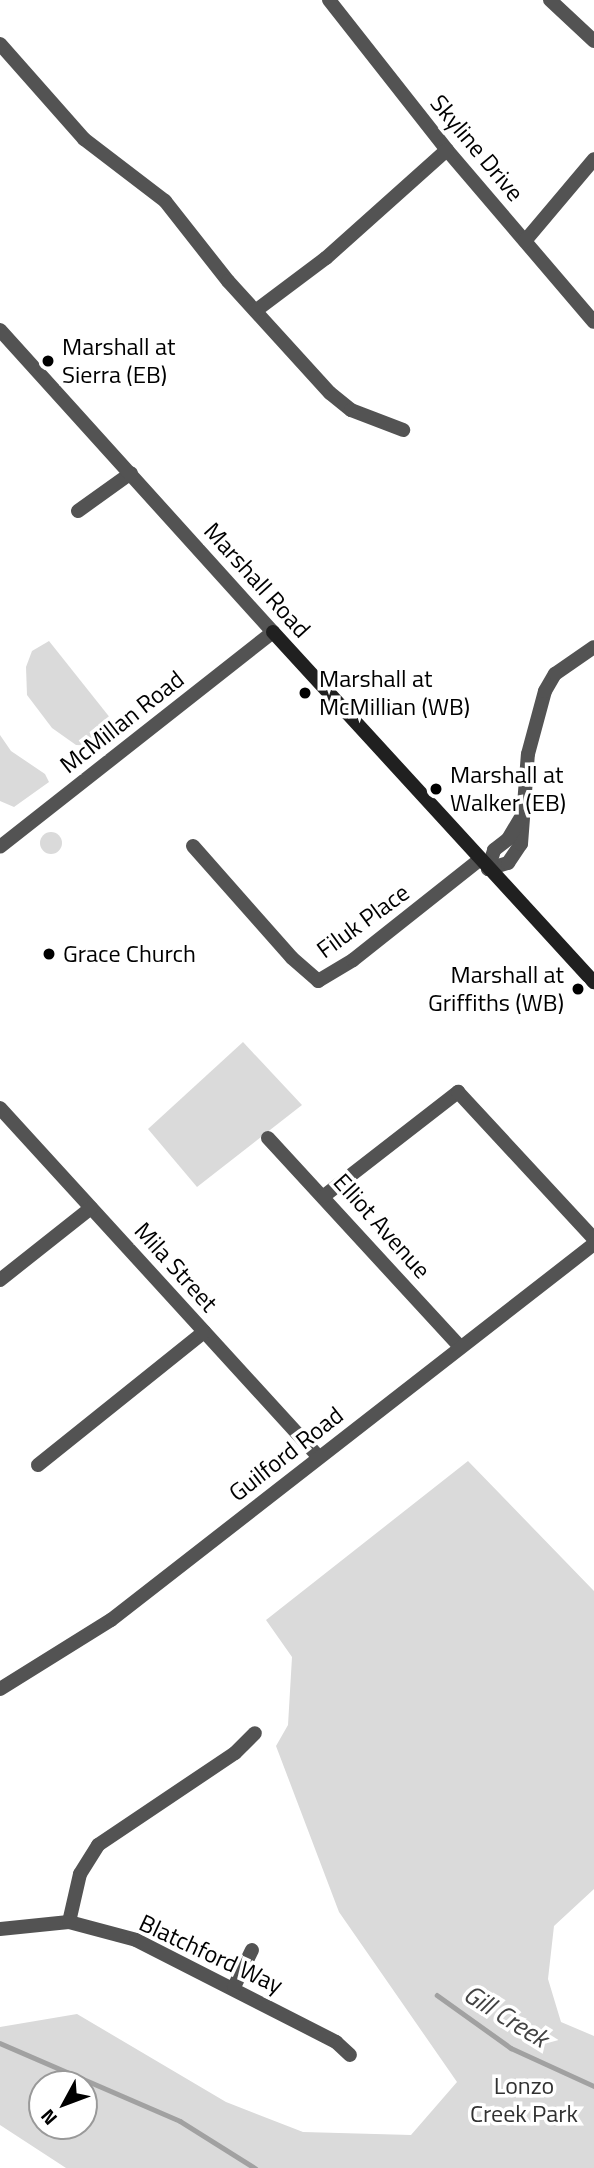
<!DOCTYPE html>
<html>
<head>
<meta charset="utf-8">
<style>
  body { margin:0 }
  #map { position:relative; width:594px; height:2168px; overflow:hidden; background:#fff; font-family:"Titillium Web",sans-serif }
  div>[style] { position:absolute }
  .green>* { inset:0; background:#dadada }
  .round { border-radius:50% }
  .stream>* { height:4.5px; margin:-2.25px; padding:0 2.25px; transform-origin:2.25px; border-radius:2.25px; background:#a1a1a1 }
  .minor>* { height:14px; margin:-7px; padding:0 7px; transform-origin:7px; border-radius:7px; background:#535353 }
  .tertiary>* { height:14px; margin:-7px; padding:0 7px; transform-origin:7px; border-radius:7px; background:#535353 }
  .secondary>* { height:14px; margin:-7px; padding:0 7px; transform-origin:7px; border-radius:7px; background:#202020 }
  .dots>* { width:19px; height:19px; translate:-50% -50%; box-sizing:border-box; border:4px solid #fff; border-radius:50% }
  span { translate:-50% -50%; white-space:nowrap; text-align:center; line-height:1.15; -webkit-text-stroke:7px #fff; paint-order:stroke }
  .street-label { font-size:24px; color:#000 }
  .poi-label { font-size:24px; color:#000 }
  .left { translate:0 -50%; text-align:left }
  .right { translate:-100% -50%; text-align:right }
  .park-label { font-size:24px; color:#313131 }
  .water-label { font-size:26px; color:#424242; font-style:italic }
  .north { position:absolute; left:28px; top:2070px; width:70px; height:70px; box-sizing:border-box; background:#fff; border:2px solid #999; border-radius:50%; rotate:229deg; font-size:19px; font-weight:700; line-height:28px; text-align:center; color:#000 }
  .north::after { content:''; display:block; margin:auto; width:24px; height:32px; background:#000; clip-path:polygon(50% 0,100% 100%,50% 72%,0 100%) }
</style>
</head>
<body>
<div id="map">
  <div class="green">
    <div style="clip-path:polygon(49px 641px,115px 724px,100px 746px,76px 745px,52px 728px,27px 695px,26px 667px,32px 651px)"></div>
    <div style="clip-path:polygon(0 735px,11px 751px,45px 774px,49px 782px,14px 807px,0 801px)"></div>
    <div class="round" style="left:40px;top:832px;width:22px;height:22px"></div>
    <div style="clip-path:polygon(243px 1042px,302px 1105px,197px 1187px,148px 1129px)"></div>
    <div style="clip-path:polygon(evenodd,468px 1461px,594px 1591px,594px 1889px,554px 1926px,548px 1979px,561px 2022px,594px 2036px,594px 2168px,66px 2168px,0 2125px,0 2027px,77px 2014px,226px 2102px,303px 2132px,411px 2135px,457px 2082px,339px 1912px,276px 1746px,288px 1725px,292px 1657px,266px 1620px,468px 1461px,42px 2084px,84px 2084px,84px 2126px,42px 2126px,42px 2084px)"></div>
  </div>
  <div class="stream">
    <div style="left:437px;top:1995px;width:91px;rotate:35.6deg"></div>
    <div style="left:511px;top:2048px;width:91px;rotate:24.6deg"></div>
    <div style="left:0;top:2043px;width:196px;rotate:23.4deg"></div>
    <div style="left:180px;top:2121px;width:89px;rotate:32.1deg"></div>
  </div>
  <div class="minor">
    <div style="left:329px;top:0;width:191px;rotate:51.8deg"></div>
    <div style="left:447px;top:150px;width:226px;rotate:49.5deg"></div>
    <div style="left:550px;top:0;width:60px;rotate:43deg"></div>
    <div style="left:0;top:44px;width:127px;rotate:48.5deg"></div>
    <div style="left:84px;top:139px;width:102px;rotate:37.4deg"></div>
    <div style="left:165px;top:201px;width:102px;rotate:51.8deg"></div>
    <div style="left:228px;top:281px;width:151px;rotate:47.7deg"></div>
    <div style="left:330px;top:393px;width:27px;rotate:39deg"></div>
    <div style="left:351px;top:410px;width:56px;rotate:21deg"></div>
    <div style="left:525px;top:241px;width:107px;rotate:-49.9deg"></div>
    <div style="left:258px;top:309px;width:85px;rotate:-36.9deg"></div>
    <div style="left:326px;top:258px;width:162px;rotate:-41.8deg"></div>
    <div style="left:78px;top:511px;width:65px;rotate:-35.6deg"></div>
    <div style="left:193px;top:846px;width:149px;rotate:48.5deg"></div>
    <div style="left:292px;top:958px;width:35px;rotate:41deg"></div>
    <div style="left:318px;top:981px;width:41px;rotate:-31deg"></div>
    <div style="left:353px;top:960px;width:161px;rotate:-38.4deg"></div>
    <div style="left:488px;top:869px;width:21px;rotate:-17deg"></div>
    <div style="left:508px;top:863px;width:23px;rotate:-56deg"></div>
    <div style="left:521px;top:844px;width:90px;rotate:-85.6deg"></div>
    <div style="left:528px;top:754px;width:65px;rotate:-74.9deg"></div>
    <div style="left:545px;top:691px;width:20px;rotate:-60deg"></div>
    <div style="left:555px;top:674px;width:47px;rotate:-34.7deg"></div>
    <div style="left:488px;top:869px;width:20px;rotate:-72deg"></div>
    <div style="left:494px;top:850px;width:18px;rotate:-38deg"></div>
    <div style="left:508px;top:839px;width:31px;rotate:-59deg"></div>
    <div style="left:0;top:1108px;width:473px;rotate:47.6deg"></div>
    <div style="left:268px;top:1138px;width:282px;rotate:47.4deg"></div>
    <div style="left:324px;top:1196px;width:170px;rotate:-37.8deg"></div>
    <div style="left:458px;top:1092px;width:200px;rotate:47.2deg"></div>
    <div style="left:0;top:1280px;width:116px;rotate:-38.4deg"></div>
    <div style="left:38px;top:1465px;width:213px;rotate:-38.7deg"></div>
    <div style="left:69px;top:1922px;width:49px;rotate:-77.1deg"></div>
    <div style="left:80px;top:1874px;width:34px;rotate:-58deg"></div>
    <div style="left:98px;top:1845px;width:165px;rotate:-33.9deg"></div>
    <div style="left:235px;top:1753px;width:28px;rotate:-45deg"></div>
    <div style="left:0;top:1929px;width:69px;rotate:-5.8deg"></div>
    <div style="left:69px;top:1922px;width:69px;rotate:15deg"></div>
    <div style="left:136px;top:1940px;width:225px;rotate:27deg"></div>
    <div style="left:336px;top:2042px;width:19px;rotate:43deg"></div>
    <div style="left:234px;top:1987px;width:41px;rotate:-64.1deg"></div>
  </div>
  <div class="tertiary">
    <div style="left:0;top:330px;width:407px;rotate:47.9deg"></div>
    <div style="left:273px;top:632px;width:347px;rotate:141.8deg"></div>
    <div style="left:0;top:1689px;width:131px;rotate:-31.9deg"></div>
    <div style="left:111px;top:1620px;width:612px;rotate:-37.9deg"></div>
  </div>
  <div class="secondary">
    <div style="left:273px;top:632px;width:475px;rotate:47.5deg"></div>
  </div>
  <div class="dots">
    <div style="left:48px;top:361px;background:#000"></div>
    <div style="left:305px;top:693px;background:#000"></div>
    <div style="left:436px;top:789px;background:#000"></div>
    <div style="left:49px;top:954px;background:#000"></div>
    <div style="left:578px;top:989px;background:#000"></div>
  </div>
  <div class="street-label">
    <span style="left:477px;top:148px;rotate:50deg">Skyline Drive</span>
    <span style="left:257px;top:580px;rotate:48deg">Marshall Road</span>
    <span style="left:122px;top:722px;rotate:-38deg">McMillan Road</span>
    <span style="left:363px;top:921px;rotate:-36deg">Filuk Place</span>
    <span style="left:382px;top:1226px;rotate:48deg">Elliot Avenue</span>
    <span style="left:176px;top:1267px;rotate:48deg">Mila Street</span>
    <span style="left:286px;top:1454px;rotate:-38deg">Guilford Road</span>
    <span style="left:211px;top:1954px;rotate:25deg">Blatchford Way</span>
  </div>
  <div class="poi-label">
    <span class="left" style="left:62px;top:361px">Marshall at<br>Sierra (EB)</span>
    <span class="left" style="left:319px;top:693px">Marshall at<br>McMillian (WB)</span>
    <span class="left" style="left:450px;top:789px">Marshall at<br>Walker (EB)</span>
    <span class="left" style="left:63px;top:954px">Grace Church</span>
    <span class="right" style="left:564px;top:989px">Marshall at<br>Griffiths (WB)</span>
  </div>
  <div class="park-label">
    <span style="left:524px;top:2100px">Lonzo<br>Creek Park</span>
  </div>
  <div class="water-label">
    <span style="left:506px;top:2016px;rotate:32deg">Gill Creek</span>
  </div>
  <div class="north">N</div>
</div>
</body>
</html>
